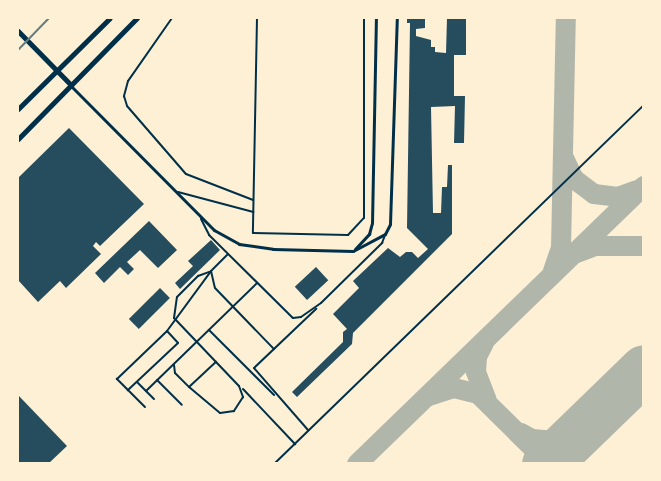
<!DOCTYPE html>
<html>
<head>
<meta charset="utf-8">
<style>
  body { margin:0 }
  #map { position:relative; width:661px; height:481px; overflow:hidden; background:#fdf0d5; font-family:Figtree,sans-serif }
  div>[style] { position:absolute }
  .taxiway>* { height:20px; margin:-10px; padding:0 10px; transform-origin:10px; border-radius:10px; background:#b1b6ab }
  .runway>* { height:49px; margin:-24.5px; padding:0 24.5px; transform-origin:24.5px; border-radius:24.5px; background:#b1b6ab }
  .building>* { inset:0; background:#264d5e; transform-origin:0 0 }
  .service>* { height:2px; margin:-1px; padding:0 1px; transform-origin:1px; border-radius:1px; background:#003049 }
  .minor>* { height:3px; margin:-1.5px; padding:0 1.5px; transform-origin:1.5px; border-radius:1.5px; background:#003049 }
  .secondary>* { height:5px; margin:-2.5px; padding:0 2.5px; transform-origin:2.5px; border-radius:2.5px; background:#003049 }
  .rail>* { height:2px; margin:-1px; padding:0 1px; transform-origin:1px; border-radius:1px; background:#657d81 }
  span { translate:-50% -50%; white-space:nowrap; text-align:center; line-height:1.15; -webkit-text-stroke:4px #fdf0d5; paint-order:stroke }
  .frame { position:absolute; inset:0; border:19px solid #fdf0d5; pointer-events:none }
</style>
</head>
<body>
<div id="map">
  <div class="taxiway">
    <div style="left:564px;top:158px;width:23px;rotate:65deg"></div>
    <div style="left:574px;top:179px;width:25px;rotate:37deg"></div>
    <div style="left:594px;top:194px;width:24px;rotate:7deg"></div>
    <div style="left:618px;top:197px;width:20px;rotate:-20deg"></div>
    <div style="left:577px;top:253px;width:19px;rotate:-21deg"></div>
    <div style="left:595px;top:246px;width:49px"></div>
    <div style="left:553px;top:271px;width:24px;rotate:-71deg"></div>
    <div style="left:561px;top:248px;width:230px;rotate:-88.8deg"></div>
    <div style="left:484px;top:343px;width:16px;rotate:117deg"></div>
    <div style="left:477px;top:357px;width:15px;rotate:94deg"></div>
    <div style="left:476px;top:372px;width:30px;rotate:69deg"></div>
    <div style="left:429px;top:396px;width:26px;rotate:-18deg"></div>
    <div style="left:454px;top:388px;width:25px;rotate:14deg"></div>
    <div style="left:478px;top:394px;width:100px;rotate:44.6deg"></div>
    <div style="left:521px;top:433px;width:13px;rotate:29deg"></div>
    <div style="left:532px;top:439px;width:21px;rotate:5deg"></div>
    <div style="left:553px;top:441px;width:36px;rotate:-27deg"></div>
    <div style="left:357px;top:464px;width:400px;rotate:-44.1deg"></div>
    <div style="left:569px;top:464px;width:17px;rotate:-77deg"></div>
    <div style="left:573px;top:447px;width:25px;rotate:-61deg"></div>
  </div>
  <div class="runway">
    <div style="left:546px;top:464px;width:136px;rotate:-44.1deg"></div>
  </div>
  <div class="building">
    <div style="clip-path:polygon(407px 18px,425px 18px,425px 28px,416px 29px,416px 36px,431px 40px,431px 47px,435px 47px,435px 52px,446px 53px,447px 18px,466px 18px,466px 55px,454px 55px,454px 96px,465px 96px,464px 143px,454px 143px,455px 106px,431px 107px,433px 213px,441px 213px,442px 187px,447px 187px,448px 165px,452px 165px,452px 234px,353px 333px,352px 344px,297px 397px,292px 392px,343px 342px,343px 332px,347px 329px,333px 314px,359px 288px,353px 281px,388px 248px,400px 257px,406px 252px,412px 252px,418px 258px,428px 249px,407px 228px,410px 23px,407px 23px)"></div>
    <div style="clip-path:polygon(69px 128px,144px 204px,100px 246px,96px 242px,93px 246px,101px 254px,66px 288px,60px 281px,38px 302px,18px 280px,18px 178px)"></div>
    <div style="clip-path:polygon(149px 221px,177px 250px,158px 268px,140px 250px,127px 262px,134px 269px,128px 275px,120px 267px,104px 283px,95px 273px)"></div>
    <div style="clip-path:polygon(211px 240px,220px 250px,180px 289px,175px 283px,193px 266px,188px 261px)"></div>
    <div style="left:316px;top:267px;width:18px;height:29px;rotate:47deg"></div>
    <div style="left:160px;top:288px;width:14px;height:44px;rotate:45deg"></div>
    <div style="clip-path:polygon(18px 395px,67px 446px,48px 464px,18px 464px)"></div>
  </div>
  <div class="service">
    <div style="left:172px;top:18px;width:77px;rotate:124.9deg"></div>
    <div style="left:128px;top:81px;width:16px;rotate:105deg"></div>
    <div style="left:124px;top:96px;width:10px;rotate:73deg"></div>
    <div style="left:127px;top:106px;width:90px;rotate:49.1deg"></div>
    <div style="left:186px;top:174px;width:72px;rotate:21.2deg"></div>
    <div style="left:257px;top:18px;width:215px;rotate:91.1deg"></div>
    <div style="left:253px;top:233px;width:95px;rotate:1.2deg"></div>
    <div style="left:348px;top:235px;width:23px;rotate:-47deg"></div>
    <div style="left:364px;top:218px;width:200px;rotate:-90deg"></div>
    <div style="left:178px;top:192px;width:78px;rotate:14.9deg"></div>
    <div style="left:201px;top:219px;width:18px;rotate:63deg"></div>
    <div style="left:209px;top:235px;width:118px;rotate:44.7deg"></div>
    <div style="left:293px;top:318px;width:8px;rotate:-7deg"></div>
    <div style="left:301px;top:317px;width:24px;rotate:-35deg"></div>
    <div style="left:321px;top:303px;width:86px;rotate:-44.5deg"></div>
    <div style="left:382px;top:243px;width:9px;rotate:-69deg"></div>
    <div style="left:211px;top:271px;width:17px;rotate:77deg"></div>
    <div style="left:215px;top:288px;width:85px;rotate:46deg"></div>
    <div style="left:174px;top:318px;width:94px;rotate:46.3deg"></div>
    <div style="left:239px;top:386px;width:12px;rotate:70deg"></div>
    <div style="left:243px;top:397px;width:17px;rotate:123deg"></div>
    <div style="left:234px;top:411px;width:14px;rotate:172deg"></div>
    <div style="left:220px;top:413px;width:40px;rotate:-140deg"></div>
    <div style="left:174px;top:318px;width:21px;rotate:-82deg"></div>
    <div style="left:177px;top:297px;width:30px;rotate:-45deg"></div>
    <div style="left:198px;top:276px;width:12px;rotate:-20deg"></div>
    <div style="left:209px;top:330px;width:92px;rotate:45deg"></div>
    <div style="left:167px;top:331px;width:16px;rotate:47deg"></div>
    <div style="left:178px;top:343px;width:69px;rotate:136.8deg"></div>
    <div style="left:128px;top:390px;width:16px;rotate:-135deg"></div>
    <div style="left:117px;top:379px;width:69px;rotate:-43.8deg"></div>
    <div style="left:167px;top:331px;width:74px;rotate:-53.7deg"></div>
    <div style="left:211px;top:271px;width:24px;rotate:-45deg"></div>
    <div style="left:174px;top:365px;width:8px;rotate:83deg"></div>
    <div style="left:175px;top:373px;width:20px;rotate:45deg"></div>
    <div style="left:189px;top:387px;width:37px;rotate:-43deg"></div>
    <div style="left:157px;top:380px;width:35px;rotate:45deg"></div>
    <div style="left:137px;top:382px;width:24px;rotate:45deg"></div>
    <div style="left:243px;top:389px;width:76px;rotate:46.6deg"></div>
    <div style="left:128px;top:390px;width:24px;rotate:45deg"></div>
    <div style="left:146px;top:391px;width:155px;rotate:-44.2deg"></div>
    <div style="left:308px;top:430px;width:82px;rotate:-131.1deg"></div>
    <div style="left:254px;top:368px;width:86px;rotate:-43.6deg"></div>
    <div style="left:274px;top:464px;width:516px;rotate:-44.14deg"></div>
  </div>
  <div class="minor">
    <div style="left:71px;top:86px;width:203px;rotate:45.2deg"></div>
    <div style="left:214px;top:230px;width:29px;rotate:29deg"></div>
    <div style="left:239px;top:244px;width:34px;rotate:8deg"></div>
    <div style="left:273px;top:249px;width:80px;rotate:1.4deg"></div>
    <div style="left:353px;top:251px;width:36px;rotate:-28deg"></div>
    <div style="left:385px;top:234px;width:11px;rotate:-63deg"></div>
    <div style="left:390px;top:224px;width:206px;rotate:-88.1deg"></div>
    <div style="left:355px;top:249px;width:21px;rotate:-47deg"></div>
    <div style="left:369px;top:234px;width:11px;rotate:-75deg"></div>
    <div style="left:372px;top:223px;width:205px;rotate:-88.9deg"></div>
  </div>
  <div class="secondary">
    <div style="left:18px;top:31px;width:76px;rotate:45.5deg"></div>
    <div style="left:18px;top:109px;width:129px;rotate:-44.7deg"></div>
    <div style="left:18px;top:139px;width:170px;rotate:-45.5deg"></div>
  </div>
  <div class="rail">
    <div style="left:18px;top:50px;width:45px;rotate:-45.9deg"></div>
  </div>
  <div class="frame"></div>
</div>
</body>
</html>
